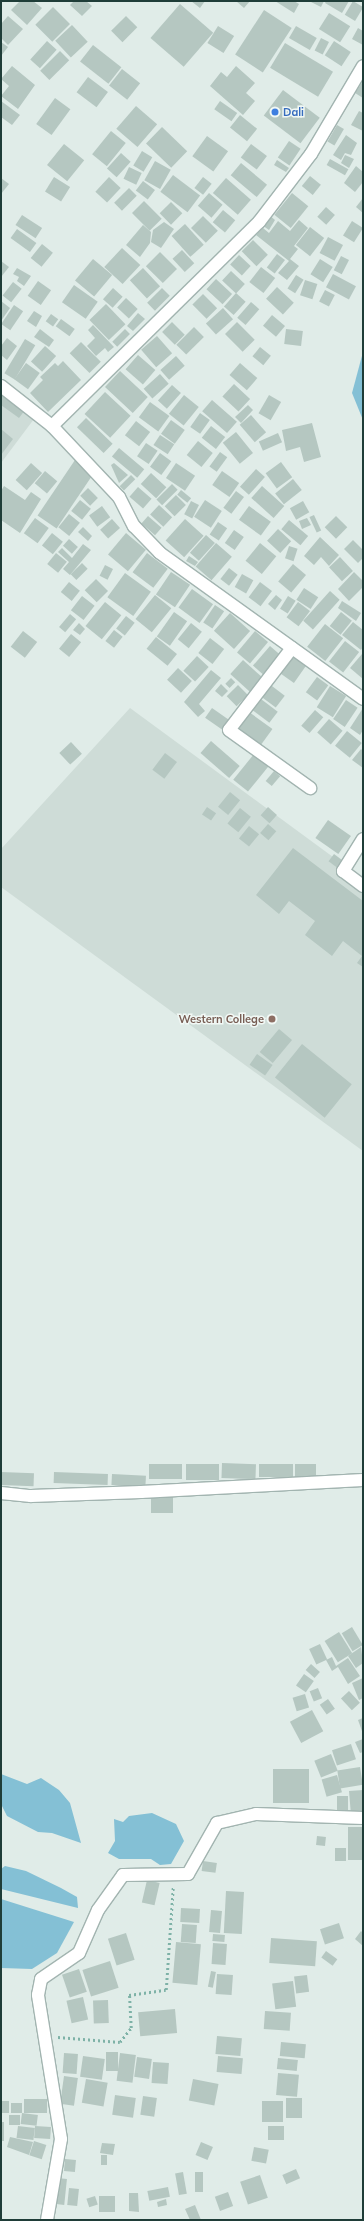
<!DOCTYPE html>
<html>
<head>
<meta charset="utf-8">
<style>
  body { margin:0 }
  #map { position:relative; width:364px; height:2221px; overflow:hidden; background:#e0ece8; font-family:Mulish,sans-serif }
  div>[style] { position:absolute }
  .built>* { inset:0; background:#cedcd7 }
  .water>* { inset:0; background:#84c0d5 }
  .building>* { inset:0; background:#b5c7c1; transform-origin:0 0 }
  .path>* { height:2.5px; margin-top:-1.25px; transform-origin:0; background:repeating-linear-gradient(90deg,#7eb2a7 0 2px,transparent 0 5px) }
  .roads { filter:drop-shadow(1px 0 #a2b4b0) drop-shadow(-1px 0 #a2b4b0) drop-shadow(0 1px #a2b4b0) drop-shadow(0 -1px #a2b4b0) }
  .minor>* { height:12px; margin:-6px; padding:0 6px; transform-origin:6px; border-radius:6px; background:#fff }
  .dots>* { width:11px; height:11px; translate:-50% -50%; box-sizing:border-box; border:2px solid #f1f8f5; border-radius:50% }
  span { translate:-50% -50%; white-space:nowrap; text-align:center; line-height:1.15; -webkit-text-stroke:3px #f1f8f5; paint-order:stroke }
  .shop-label { font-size:11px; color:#366cbe; font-weight:700 }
  .left { translate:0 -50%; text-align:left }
  .education-label { font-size:11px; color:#785e54; font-weight:700 }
  .right { translate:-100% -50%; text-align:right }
  .frame { position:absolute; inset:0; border:2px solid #1f3d38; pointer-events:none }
</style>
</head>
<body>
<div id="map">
  <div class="built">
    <div style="clip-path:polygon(1px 394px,34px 419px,1px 463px)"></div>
    <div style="clip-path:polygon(130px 708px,363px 879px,363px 1151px,1px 887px,1px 849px)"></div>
  </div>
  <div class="water">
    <div style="clip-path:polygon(363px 352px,363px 420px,352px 393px)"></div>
    <div style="clip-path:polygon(1px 1774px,27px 1784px,41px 1778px,59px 1790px,70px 1803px,81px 1843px,52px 1833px,38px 1832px,7px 1816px,1px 1804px)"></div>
    <div style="clip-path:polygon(152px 1813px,176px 1824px,184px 1841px,171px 1864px,160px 1865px,151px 1859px,119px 1859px,108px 1853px,115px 1841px,114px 1819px,123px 1822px,129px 1816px)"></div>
    <div style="clip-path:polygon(5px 1866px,26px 1871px,61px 1888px,77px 1897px,78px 1908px,1px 1889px,1px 1869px)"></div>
    <div style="clip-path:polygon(1px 1899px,74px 1922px,57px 1953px,32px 1969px,1px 1968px)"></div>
  </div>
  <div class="building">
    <div style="clip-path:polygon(20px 1px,33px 1px,42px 8px,27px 25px,11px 10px)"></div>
    <div style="clip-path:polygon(74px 1px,86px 1px,92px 6px,82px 16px,70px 5px)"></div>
    <div style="clip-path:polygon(191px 1px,205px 1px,200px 8px)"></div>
    <div style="clip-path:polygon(236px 1px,250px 1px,244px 8px)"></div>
    <div style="clip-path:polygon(275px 1px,294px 1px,299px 4px,294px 13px)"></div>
    <div style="clip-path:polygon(309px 1px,324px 1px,321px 7px)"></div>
    <div style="clip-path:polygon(326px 1px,349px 1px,342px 13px,325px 3px)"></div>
    <div style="left:353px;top:1px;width:12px;height:16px;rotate:31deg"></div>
    <div style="left:180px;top:4px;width:44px;height:45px;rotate:41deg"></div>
    <div style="left:53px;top:7px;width:24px;height:25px;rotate:45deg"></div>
    <div style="left:264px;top:10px;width:33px;height:53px;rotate:33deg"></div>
    <div style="left:329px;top:13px;width:25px;height:19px;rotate:32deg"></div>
    <div style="clip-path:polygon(8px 16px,23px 29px,8px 45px,1px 38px,1px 24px)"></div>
    <div style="left:126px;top:16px;width:16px;height:21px;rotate:45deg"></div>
    <div style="left:72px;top:25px;width:23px;height:23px;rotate:47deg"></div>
    <div style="left:218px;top:26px;width:19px;height:20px;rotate:32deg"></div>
    <div style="left:296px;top:26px;width:24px;height:14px;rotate:30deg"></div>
    <div style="clip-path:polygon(358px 28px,363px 31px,363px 45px,352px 39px)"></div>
    <div style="left:321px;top:38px;width:9px;height:14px;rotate:27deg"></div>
    <div style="left:47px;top:41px;width:13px;height:25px;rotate:42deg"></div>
    <div style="left:334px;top:41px;width:20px;height:17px;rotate:33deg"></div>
    <div style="clip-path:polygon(1px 42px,8px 47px,1px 56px)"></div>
    <div style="left:285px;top:43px;width:56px;height:29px;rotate:31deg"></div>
    <div style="left:93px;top:45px;width:36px;height:21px;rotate:38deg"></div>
    <div style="left:60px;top:51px;width:13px;height:28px;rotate:45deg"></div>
    <div style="clip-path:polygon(12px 66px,35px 85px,18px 109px,1px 96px,9px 86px,1px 79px)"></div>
    <div style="clip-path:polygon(236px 66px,255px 83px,246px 93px,255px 101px,243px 115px,210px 86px,221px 72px,227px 77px)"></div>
    <div style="left:122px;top:69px;width:23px;height:21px;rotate:38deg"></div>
    <div style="left:88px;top:77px;width:25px;height:19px;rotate:37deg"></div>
    <div style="clip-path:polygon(363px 81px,363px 98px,355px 93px)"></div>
    <div style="left:283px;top:90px;width:46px;height:32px;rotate:37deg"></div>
    <div style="left:55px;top:98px;width:19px;height:32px;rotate:36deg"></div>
    <div style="clip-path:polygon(1px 101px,20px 115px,12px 125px,1px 117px)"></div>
    <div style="left:220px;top:101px;width:21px;height:10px;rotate:35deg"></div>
    <div style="left:136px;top:106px;width:28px;height:30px;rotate:41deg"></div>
    <div style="clip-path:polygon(359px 111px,363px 113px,363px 131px,351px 125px)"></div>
    <div style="left:240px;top:115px;width:22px;height:16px;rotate:39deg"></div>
    <div style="left:337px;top:125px;width:8px;height:19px;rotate:30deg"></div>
    <div style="left:162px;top:127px;width:35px;height:23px;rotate:44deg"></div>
    <div style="left:111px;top:131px;width:19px;height:30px;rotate:39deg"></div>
    <div style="clip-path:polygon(346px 135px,357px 143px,351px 155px,345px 153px,341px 160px,333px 155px)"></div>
    <div style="left:207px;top:136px;width:26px;height:25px;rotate:36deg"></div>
    <div style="left:289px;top:141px;width:14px;height:20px;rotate:34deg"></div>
    <div style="left:64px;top:144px;width:26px;height:27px;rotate:39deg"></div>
    <div style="left:251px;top:144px;width:20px;height:17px;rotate:37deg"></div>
    <div style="left:142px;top:151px;width:12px;height:17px;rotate:31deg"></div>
    <div style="left:121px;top:153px;width:13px;height:21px;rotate:42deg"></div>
    <div style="clip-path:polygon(345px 155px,354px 159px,349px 168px,341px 163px)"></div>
    <div style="left:330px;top:159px;width:21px;height:7px;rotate:29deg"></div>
    <div style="clip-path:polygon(277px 160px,289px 168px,286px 172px,274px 165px)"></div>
    <div style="left:155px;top:161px;width:18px;height:22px;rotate:29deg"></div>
    <div style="left:241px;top:163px;width:34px;height:16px;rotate:40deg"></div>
    <div style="clip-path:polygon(356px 166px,363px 172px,363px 182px,355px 192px,344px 183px)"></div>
    <div style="left:129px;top:167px;width:14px;height:13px;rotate:25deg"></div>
    <div style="left:173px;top:175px;width:34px;height:21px;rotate:37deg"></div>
    <div style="left:310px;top:176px;width:14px;height:13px;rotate:39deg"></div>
    <div style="left:54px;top:177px;width:19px;height:17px;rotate:32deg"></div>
    <div style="left:109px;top:177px;width:16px;height:20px;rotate:43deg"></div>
    <div style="left:203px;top:177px;width:11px;height:14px;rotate:38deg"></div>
    <div style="clip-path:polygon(1px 178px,9px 184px,1px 194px)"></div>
    <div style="left:226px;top:178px;width:33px;height:20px;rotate:41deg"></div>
    <div style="left:143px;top:181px;width:15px;height:12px;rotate:37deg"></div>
    <div style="left:129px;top:188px;width:11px;height:21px;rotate:45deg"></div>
    <div style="left:209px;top:193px;width:18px;height:17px;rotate:41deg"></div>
    <div style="left:292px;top:193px;width:21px;height:28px;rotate:39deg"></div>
    <div style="clip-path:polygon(363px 198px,363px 213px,356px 207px)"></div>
    <div style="left:144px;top:201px;width:25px;height:17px;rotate:45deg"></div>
    <div style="left:171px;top:202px;width:16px;height:16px;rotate:45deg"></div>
    <div style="left:326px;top:207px;width:12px;height:13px;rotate:42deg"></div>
    <div style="left:223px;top:210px;width:16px;height:16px;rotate:40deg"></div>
    <div style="left:22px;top:215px;width:24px;height:12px;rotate:33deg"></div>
    <div style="clip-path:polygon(269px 215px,275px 220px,269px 230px,262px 225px)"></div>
    <div style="left:203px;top:216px;width:21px;height:17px;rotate:45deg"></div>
    <div style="clip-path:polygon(299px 220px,308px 228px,294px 246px,298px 249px,290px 259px,299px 266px,287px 280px,278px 273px,289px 261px,256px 235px,263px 228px,269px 233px,278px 221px,290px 231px)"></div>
    <div style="left:352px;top:221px;width:13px;height:17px;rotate:32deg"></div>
    <div style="clip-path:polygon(164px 222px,174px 229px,161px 248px,151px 242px,153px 230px)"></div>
    <div style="left:185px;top:224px;width:28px;height:18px;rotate:48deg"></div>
    <div style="clip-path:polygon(143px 225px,151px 232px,150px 243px,140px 257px,126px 245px)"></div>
    <div style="left:310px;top:227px;width:18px;height:23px;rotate:38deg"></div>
    <div style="left:17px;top:229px;width:24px;height:11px;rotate:36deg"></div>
    <div style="left:328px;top:237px;width:17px;height:18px;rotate:28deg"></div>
    <div style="left:253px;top:240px;width:21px;height:16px;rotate:45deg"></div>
    <div style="left:42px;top:244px;width:14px;height:18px;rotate:39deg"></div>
    <div style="left:122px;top:248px;width:25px;height:26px;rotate:43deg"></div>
    <div style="left:182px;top:250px;width:18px;height:13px;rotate:47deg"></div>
    <div style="left:160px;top:252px;width:24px;height:20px;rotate:45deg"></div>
    <div style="left:277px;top:254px;width:10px;height:17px;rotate:37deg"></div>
    <div style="left:239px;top:255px;width:16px;height:13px;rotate:43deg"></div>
    <div style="left:341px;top:256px;width:9px;height:16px;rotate:27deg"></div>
    <div style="left:93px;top:259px;width:25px;height:28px;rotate:40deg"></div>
    <div style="left:320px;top:259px;width:15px;height:18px;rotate:32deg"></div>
    <div style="clip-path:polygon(1px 261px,9px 267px,1px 277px)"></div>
    <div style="left:261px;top:267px;width:18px;height:19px;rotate:38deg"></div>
    <div style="clip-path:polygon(17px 268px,31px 276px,24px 286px,17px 281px,19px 277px,13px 274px)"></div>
    <div style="left:143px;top:268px;width:25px;height:18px;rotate:47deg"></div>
    <div style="left:231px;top:271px;width:19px;height:13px;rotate:43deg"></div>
    <div style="left:333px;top:274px;width:26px;height:15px;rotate:28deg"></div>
    <div style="left:296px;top:275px;width:9px;height:16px;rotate:32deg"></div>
    <div style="left:216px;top:279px;width:22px;height:14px;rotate:43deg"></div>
    <div style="left:305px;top:280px;width:13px;height:16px;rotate:18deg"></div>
    <div style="left:38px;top:281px;width:16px;height:18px;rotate:35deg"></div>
    <div style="left:13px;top:282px;width:11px;height:17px;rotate:38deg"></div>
    <div style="left:74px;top:285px;width:29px;height:21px;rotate:35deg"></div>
    <div style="left:277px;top:287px;width:23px;height:16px;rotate:43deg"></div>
    <div style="left:113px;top:288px;width:13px;height:15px;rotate:42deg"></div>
    <div style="left:162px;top:288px;width:11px;height:21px;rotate:45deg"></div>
    <div style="left:325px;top:290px;width:11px;height:13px;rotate:27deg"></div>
    <div style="left:236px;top:293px;width:13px;height:18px;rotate:42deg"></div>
    <div style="left:203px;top:294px;width:20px;height:15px;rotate:45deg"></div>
    <div style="left:126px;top:298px;width:16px;height:13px;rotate:43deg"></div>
    <div style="clip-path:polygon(1px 301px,10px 308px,1px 321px)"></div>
    <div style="left:251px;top:302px;width:11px;height:21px;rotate:41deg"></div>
    <div style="left:106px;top:304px;width:28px;height:23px;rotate:46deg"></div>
    <div style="left:14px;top:305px;width:11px;height:23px;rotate:34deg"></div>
    <div style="left:223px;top:308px;width:15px;height:23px;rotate:48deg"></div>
    <div style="clip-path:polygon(34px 311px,42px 316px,36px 327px,27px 321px)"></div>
    <div style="clip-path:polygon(138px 313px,145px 319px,133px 331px,127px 326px)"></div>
    <div style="left:51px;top:314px;width:9px;height:9px;rotate:36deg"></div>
    <div style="left:272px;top:315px;width:17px;height:14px;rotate:40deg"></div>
    <div style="left:61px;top:319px;width:17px;height:9px;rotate:36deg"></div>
    <div style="left:172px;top:322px;width:18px;height:14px;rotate:45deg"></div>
    <div style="left:237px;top:322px;width:25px;height:17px;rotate:45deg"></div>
    <div style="clip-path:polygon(93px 325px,114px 347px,108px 352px,105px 348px,96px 356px,87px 346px,95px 338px,88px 330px)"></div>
    <div style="left:194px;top:327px;width:14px;height:25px;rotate:45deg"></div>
    <div style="clip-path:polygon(40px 329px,54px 340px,49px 347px,34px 337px)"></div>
    <div style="left:125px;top:329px;width:7px;height:18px;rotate:45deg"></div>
    <div style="left:286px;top:329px;width:17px;height:15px;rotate:7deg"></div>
    <div style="left:157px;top:336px;width:23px;height:21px;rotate:49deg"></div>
    <div style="clip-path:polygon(7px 338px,17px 346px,7px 360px,1px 355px,1px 346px)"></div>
    <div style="left:25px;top:339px;width:12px;height:40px;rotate:31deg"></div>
    <div style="left:81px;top:342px;width:28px;height:16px;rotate:45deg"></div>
    <div style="left:45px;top:346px;width:15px;height:21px;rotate:42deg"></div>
    <div style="left:260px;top:347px;width:14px;height:12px;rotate:39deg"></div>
    <div style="left:138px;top:355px;width:23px;height:19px;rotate:41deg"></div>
    <div style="left:176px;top:356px;width:13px;height:21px;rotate:48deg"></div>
    <div style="clip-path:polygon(63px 361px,81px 380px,48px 412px,30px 393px,43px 380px,40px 377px,55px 363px,58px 366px)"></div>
    <div style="left:26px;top:363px;width:17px;height:20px;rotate:36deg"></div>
    <div style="left:240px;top:363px;width:23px;height:16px;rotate:41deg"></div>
    <div style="left:120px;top:371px;width:38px;height:22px;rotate:43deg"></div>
    <div style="left:160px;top:374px;width:13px;height:22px;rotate:48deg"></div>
    <div style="left:234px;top:384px;width:22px;height:17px;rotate:43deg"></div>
    <div style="left:172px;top:385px;width:12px;height:21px;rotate:42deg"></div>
    <div style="clip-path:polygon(1px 391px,25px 410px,19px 418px,1px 405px)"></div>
    <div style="left:105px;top:392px;width:35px;height:30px;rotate:43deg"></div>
    <div style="left:184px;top:395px;width:19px;height:24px;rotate:39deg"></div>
    <div style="left:269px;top:395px;width:14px;height:21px;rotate:30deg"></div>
    <div style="left:212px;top:400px;width:33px;height:15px;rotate:41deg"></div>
    <div style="left:150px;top:402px;width:24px;height:19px;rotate:36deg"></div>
    <div style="clip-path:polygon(248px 405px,253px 410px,241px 423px,235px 417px)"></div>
    <div style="left:200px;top:413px;width:12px;height:17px;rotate:35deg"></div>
    <div style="left:251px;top:415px;width:23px;height:15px;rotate:49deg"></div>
    <div style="left:86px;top:418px;width:37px;height:13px;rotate:44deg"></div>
    <div style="left:171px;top:420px;width:17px;height:17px;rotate:36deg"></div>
    <div style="left:136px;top:421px;width:18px;height:18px;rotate:38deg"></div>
    <div style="clip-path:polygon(312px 423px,321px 457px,304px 462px,300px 447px,286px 451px,282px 430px)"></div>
    <div style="left:211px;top:426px;width:18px;height:15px;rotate:38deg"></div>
    <div style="clip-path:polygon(1px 429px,13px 439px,1px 455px)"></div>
    <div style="left:236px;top:432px;width:27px;height:17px;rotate:51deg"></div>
    <div style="left:278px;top:433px;width:10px;height:21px;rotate:66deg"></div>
    <div style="left:160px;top:435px;width:17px;height:12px;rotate:33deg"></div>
    <div style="left:198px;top:441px;width:19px;height:18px;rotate:39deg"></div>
    <div style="left:146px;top:443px;width:14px;height:16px;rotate:34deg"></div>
    <div style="left:119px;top:448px;width:33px;height:11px;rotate:40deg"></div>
    <div style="left:220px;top:452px;width:9px;height:18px;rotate:36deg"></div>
    <div style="left:160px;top:453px;width:14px;height:17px;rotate:36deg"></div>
    <div style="left:75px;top:460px;width:23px;height:67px;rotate:34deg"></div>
    <div style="left:281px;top:462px;width:19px;height:19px;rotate:54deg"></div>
    <div style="left:31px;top:463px;width:15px;height:23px;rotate:42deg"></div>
    <div style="clip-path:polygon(114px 463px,128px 475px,119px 483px,111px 465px)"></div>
    <div style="left:176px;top:463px;width:23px;height:18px;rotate:34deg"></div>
    <div style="left:256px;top:469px;width:12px;height:24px;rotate:42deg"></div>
    <div style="left:45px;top:471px;width:16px;height:16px;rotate:40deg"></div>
    <div style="left:222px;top:471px;width:21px;height:17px;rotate:35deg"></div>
    <div style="left:151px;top:473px;width:21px;height:15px;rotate:43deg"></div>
    <div style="left:131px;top:475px;width:6px;height:16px;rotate:45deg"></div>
    <div style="left:293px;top:479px;width:14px;height:23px;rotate:51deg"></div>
    <div style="left:172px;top:484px;width:8px;height:22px;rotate:45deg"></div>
    <div style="clip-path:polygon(4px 486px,25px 500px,31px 492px,41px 499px,20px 533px,1px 520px,1px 491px)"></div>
    <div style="left:262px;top:486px;width:30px;height:16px;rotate:42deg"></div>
    <div style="left:138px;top:487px;width:18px;height:13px;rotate:41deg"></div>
    <div style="left:88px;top:488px;width:14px;height:11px;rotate:45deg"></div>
    <div style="left:181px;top:490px;width:13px;height:6px;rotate:39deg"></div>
    <div style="left:236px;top:491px;width:10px;height:21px;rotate:37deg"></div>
    <div style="left:176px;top:495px;width:14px;height:16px;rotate:45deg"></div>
    <div style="left:80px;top:500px;width:14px;height:14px;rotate:39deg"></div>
    <div style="left:205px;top:500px;width:20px;height:20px;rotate:33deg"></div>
    <div style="left:191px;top:501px;width:9px;height:15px;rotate:27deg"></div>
    <div style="left:303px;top:501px;width:13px;height:15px;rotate:61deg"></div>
    <div style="left:159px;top:505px;width:18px;height:13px;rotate:43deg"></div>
    <div style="left:102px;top:506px;width:14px;height:16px;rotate:54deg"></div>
    <div style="left:249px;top:506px;width:27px;height:17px;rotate:36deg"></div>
    <div style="left:69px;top:514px;width:14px;height:17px;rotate:39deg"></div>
    <div style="left:314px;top:515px;width:17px;height:5px;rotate:65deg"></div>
    <div style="left:148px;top:516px;width:18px;height:10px;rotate:41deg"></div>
    <div style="left:336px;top:516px;width:16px;height:16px;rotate:45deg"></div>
    <div style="left:35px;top:518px;width:17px;height:19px;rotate:36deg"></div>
    <div style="clip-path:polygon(307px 518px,311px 525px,302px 529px,299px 521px)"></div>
    <div style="left:112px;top:519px;width:12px;height:16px;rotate:48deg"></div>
    <div style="left:185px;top:519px;width:25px;height:29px;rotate:42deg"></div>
    <div style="left:289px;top:520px;width:25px;height:12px;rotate:40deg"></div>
    <div style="left:218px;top:522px;width:11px;height:15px;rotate:34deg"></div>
    <div style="clip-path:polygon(83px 527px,92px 536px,88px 541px,78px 532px)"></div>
    <div style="left:278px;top:529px;width:18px;height:16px;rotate:43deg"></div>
    <div style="left:234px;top:530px;width:12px;height:16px;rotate:35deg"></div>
    <div style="left:52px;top:533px;width:14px;height:16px;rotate:39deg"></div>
    <div style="left:126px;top:533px;width:26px;height:28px;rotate:40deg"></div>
    <div style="left:206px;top:535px;width:12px;height:24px;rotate:42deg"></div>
    <div style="clip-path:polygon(320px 537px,339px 555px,329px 566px,321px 557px,314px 565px,304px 556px)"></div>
    <div style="left:69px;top:539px;width:12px;height:9px;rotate:42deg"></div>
    <div style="clip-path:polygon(353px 540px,363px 550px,363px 558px,358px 563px,344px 549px)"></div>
    <div style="left:216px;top:543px;width:21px;height:31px;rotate:41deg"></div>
    <div style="left:260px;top:543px;width:21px;height:23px;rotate:39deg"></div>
    <div style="clip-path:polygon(83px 544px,91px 550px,70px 575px,63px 569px,69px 562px,58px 552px,62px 548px,72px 558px)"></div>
    <div style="left:289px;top:546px;width:9px;height:13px;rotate:18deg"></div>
    <div style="left:56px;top:553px;width:14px;height:14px;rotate:39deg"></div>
    <div style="left:147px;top:553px;width:26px;height:24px;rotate:37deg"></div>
    <div style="clip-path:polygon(189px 556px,198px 562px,195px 566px,186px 561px)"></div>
    <div style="left:340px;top:557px;width:19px;height:15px;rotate:47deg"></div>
    <div style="left:82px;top:563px;width:8px;height:16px;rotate:45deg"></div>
    <div style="left:293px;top:564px;width:17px;height:23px;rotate:40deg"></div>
    <div style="left:105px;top:565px;width:9px;height:12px;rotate:27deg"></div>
    <div style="left:229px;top:568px;width:11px;height:14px;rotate:38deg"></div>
    <div style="left:171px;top:572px;width:23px;height:27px;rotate:34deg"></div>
    <div style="clip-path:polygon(354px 572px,363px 581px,363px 587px,349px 601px,338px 589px)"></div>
    <div style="left:125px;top:573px;width:32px;height:30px;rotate:36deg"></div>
    <div style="left:242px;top:574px;width:13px;height:15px;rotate:29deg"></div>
    <div style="left:96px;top:579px;width:17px;height:16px;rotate:45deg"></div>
    <div style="left:69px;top:582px;width:14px;height:13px;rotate:39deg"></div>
    <div style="left:260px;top:582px;width:15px;height:19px;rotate:37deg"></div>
    <div style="left:304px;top:588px;width:17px;height:14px;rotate:33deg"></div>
    <div style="left:192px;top:589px;width:26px;height:23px;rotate:36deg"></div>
    <div style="left:330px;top:591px;width:13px;height:40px;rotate:42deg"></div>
    <div style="left:155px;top:595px;width:21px;height:31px;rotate:39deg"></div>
    <div style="clip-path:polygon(276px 595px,282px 600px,275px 610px,268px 604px)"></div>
    <div style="left:82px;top:596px;width:16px;height:18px;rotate:38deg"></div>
    <div style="left:288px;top:596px;width:9px;height:15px;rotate:32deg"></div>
    <div style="clip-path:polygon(342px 601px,361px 613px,356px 621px,338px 608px)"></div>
    <div style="left:105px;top:602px;width:21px;height:31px;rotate:39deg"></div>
    <div style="left:298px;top:602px;width:15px;height:19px;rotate:37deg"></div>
    <div style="left:215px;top:605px;width:11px;height:21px;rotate:34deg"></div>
    <div style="left:174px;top:612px;width:16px;height:30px;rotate:35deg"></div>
    <div style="left:341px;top:612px;width:14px;height:18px;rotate:39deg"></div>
    <div style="left:230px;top:613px;width:27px;height:24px;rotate:42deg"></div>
    <div style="left:70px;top:614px;width:8px;height:17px;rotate:40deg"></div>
    <div style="left:126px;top:616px;width:11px;height:16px;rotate:38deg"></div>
    <div style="clip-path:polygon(353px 622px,363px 630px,363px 647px,361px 650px,342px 635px)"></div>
    <div style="clip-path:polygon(79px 623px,85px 629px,80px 635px,73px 630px)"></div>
    <div style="left:191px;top:623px;width:14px;height:21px;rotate:39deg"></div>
    <div style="left:325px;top:624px;width:23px;height:29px;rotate:38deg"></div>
    <div style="left:114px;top:630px;width:11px;height:14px;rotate:38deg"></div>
    <div style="left:23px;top:631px;width:18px;height:20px;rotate:38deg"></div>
    <div style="left:255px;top:631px;width:17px;height:28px;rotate:40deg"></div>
    <div style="left:71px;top:634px;width:13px;height:19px;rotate:39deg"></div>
    <div style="left:156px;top:637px;width:27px;height:15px;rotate:39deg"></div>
    <div style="left:210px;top:638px;width:18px;height:19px;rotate:38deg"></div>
    <div style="left:345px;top:641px;width:18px;height:26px;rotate:38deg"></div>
    <div style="left:270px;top:646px;width:18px;height:26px;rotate:41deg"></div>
    <div style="left:291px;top:654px;width:19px;height:22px;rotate:35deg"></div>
    <div style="clip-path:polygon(362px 654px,363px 656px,363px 679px,350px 668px)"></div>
    <div style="left:197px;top:656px;width:16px;height:20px;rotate:43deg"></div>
    <div style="left:243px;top:660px;width:27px;height:19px;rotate:42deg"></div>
    <div style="left:178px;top:668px;width:19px;height:16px;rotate:43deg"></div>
    <div style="clip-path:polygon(211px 670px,221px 678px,199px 704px,205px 711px,198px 717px,184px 702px)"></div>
    <div style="left:317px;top:677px;width:14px;height:19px;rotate:36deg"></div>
    <div style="left:231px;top:678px;width:6px;height:8px;rotate:45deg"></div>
    <div style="left:268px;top:683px;width:21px;height:15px;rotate:37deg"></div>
    <div style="clip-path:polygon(221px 684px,228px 691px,222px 697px,215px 691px)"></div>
    <div style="left:238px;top:685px;width:14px;height:16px;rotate:45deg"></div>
    <div style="left:330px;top:686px;width:19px;height:25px;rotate:32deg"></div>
    <div style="left:257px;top:696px;width:26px;height:14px;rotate:37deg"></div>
    <div style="left:346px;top:700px;width:14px;height:23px;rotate:34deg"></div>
    <div style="left:212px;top:708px;width:21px;height:12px;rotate:35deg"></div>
    <div style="clip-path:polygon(363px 708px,363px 730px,360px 735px,350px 728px)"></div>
    <div style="left:315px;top:710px;width:11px;height:21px;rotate:41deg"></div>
    <div style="left:249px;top:712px;width:29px;height:21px;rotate:36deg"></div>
    <div style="left:329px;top:719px;width:18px;height:18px;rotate:41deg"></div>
    <div style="left:347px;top:731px;width:19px;height:19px;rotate:39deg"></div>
    <div style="left:211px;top:741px;width:38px;height:16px;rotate:41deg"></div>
    <div style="left:71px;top:742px;width:16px;height:16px;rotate:47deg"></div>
    <div style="clip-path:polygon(361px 749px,363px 751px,363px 768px,352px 760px)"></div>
    <div style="left:165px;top:753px;width:15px;height:21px;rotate:37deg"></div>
    <div style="left:254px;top:754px;width:19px;height:33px;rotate:39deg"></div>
    <div style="left:274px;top:771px;width:8px;height:13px;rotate:40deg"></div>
    <div style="left:230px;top:792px;width:13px;height:19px;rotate:39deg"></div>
    <div style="left:207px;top:807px;width:11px;height:9px;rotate:34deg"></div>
    <div style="left:268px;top:807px;width:12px;height:11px;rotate:42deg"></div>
    <div style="left:240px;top:808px;width:14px;height:20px;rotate:39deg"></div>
    <div style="left:328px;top:820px;width:28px;height:22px;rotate:35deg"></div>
    <div style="left:268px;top:824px;width:11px;height:12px;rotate:41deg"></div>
    <div style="left:249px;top:826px;width:13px;height:16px;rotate:39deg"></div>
    <div style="clip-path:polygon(293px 848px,363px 901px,363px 967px,357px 963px,362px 956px,343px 941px,332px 956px,305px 935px,315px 921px,289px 901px,279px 914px,256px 895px)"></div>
    <div style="left:334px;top:854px;width:10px;height:9px;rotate:37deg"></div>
    <div style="left:279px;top:1029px;width:17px;height:30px;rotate:40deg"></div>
    <div style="left:302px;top:1044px;width:64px;height:43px;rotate:39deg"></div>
    <div style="left:257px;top:1054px;width:19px;height:13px;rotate:35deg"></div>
    <div style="left:222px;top:1463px;width:34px;height:15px;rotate:2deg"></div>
    <div style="left:149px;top:1464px;width:33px;height:15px"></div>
    <div style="left:186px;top:1464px;width:33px;height:16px"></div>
    <div style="left:259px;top:1464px;width:34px;height:13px"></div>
    <div style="left:316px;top:1464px;width:13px;height:21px;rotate:90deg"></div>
    <div style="left:1px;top:1472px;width:33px;height:13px;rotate:2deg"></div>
    <div style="left:54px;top:1472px;width:54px;height:11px;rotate:2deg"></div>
    <div style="left:112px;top:1474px;width:34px;height:11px;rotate:3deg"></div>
    <div style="left:151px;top:1497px;width:22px;height:16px"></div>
    <div style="left:352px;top:1627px;width:21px;height:12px;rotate:59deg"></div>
    <div style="left:339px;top:1632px;width:25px;height:17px;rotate:58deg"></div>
    <div style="left:320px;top:1644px;width:17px;height:12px;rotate:65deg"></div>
    <div style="clip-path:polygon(361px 1647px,363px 1663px,356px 1668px,348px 1656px)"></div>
    <div style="clip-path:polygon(332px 1657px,336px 1666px,348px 1658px,360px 1676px,348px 1684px,338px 1667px,332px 1671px,326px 1660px)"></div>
    <div style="left:311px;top:1664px;width:12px;height:8px;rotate:42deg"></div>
    <div style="left:304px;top:1674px;width:12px;height:14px;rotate:35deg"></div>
    <div style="clip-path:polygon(363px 1678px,363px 1698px,359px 1700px,352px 1683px)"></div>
    <div style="left:318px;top:1688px;width:11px;height:9px;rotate:68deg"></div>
    <div style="left:349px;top:1691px;width:16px;height:11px;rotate:47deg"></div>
    <div style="left:305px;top:1694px;width:14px;height:13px;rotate:73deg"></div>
    <div style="left:328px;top:1699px;width:12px;height:10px;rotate:55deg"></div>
    <div style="left:312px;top:1710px;width:24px;height:25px;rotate:62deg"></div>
    <div style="clip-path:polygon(363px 1718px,363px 1734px,358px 1720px)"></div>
    <div style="clip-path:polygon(363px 1739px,363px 1752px,360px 1753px,355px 1742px)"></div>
    <div style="left:351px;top:1744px;width:16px;height:20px;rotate:72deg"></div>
    <div style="left:331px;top:1754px;width:18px;height:18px;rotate:68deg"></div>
    <div style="left:360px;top:1767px;width:18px;height:23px;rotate:81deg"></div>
    <div style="left:309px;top:1769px;width:34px;height:36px;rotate:90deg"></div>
    <div style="left:337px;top:1775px;width:18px;height:16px;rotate:74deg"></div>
    <div style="clip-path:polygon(363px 1790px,363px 1815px,351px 1815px,349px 1791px)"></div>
    <div style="left:337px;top:1796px;width:11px;height:19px"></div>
    <div style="left:363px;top:1827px;width:33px;height:15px;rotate:90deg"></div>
    <div style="left:317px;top:1836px;width:9px;height:9px;rotate:6deg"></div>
    <div style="left:335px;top:1848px;width:11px;height:13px"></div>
    <div style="left:203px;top:1861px;width:14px;height:10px;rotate:8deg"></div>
    <div style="left:147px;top:1880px;width:13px;height:23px;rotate:13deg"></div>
    <div style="left:226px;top:1891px;width:18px;height:42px;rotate:3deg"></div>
    <div style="left:181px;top:1908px;width:19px;height:14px;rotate:3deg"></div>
    <div style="left:211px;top:1910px;width:11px;height:22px;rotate:5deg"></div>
    <div style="left:339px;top:1923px;width:16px;height:20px;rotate:72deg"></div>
    <div style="left:182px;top:1924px;width:15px;height:18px;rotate:4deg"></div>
    <div style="clip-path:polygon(361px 1931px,363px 1933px,363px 1946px,355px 1939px)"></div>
    <div style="left:126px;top:1933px;width:28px;height:19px;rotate:72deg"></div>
    <div style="left:213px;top:1934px;width:12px;height:7px;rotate:5deg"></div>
    <div style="left:271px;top:1938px;width:46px;height:25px;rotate:4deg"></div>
    <div style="left:176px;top:1942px;width:25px;height:41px;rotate:5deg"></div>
    <div style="left:213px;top:1943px;width:14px;height:21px;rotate:4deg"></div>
    <div style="left:326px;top:1951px;width:14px;height:8px;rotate:36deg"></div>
    <div style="left:110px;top:1961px;width:28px;height:29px;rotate:72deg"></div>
    <div style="left:79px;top:1969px;width:24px;height:18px;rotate:71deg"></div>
    <div style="left:211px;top:1971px;width:5px;height:16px;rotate:11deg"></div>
    <div style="left:217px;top:1974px;width:16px;height:20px;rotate:4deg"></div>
    <div style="left:307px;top:1975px;width:17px;height:13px;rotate:83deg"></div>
    <div style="left:293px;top:1981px;width:26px;height:21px;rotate:83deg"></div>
    <div style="left:83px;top:1997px;width:23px;height:17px;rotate:77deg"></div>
    <div style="left:108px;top:2000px;width:23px;height:15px;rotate:88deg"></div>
    <div style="left:175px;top:2009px;width:24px;height:37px;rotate:85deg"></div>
    <div style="left:265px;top:2011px;width:26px;height:18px;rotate:4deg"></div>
    <div style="left:217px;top:2036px;width:25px;height:18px;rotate:5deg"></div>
    <div style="left:281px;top:2042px;width:25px;height:14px;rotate:5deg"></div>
    <div style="left:106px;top:2052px;width:12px;height:19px"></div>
    <div style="left:64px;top:2053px;width:14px;height:20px;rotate:4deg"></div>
    <div style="left:120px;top:2053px;width:16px;height:28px;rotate:7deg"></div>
    <div style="left:83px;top:2056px;width:22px;height:21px;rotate:8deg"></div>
    <div style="left:218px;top:2056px;width:25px;height:16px;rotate:5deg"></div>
    <div style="left:137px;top:2057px;width:15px;height:20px;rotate:8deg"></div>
    <div style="left:278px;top:2058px;width:20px;height:11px;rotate:6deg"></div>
    <div style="left:153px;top:2062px;width:16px;height:21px;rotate:4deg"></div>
    <div style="left:278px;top:2073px;width:21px;height:22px;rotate:5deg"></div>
    <div style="left:64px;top:2076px;width:14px;height:28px;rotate:8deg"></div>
    <div style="left:86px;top:2079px;width:22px;height:24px;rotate:10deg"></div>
    <div style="left:193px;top:2079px;width:26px;height:22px;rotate:11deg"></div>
    <div style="left:115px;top:2095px;width:21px;height:20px;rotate:8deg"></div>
    <div style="left:143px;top:2096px;width:14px;height:19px;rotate:8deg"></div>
    <div style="left:286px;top:2098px;width:16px;height:20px"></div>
    <div style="left:24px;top:2099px;width:23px;height:14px"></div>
    <div style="left:1px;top:2101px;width:8px;height:12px"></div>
    <div style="left:262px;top:2101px;width:21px;height:21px"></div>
    <div style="left:11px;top:2103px;width:11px;height:10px"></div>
    <div style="left:22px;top:2113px;width:16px;height:11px;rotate:7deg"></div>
    <div style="left:9px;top:2115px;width:11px;height:10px"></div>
    <div style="left:1px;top:2122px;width:3px;height:19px"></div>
    <div style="left:18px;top:2126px;width:17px;height:12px;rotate:7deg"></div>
    <div style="left:35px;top:2126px;width:16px;height:12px;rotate:4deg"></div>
    <div style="left:268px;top:2126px;width:16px;height:14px"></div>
    <div style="clip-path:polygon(10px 2137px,33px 2142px,29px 2155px,7px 2147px)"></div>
    <div style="left:34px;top:2141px;width:13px;height:15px;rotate:18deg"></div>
    <div style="left:201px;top:2142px;width:13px;height:14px;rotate:23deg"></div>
    <div style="clip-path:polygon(102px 2143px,115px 2144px,113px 2155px,100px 2153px)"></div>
    <div style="left:254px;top:2147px;width:15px;height:14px;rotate:11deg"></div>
    <div style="left:101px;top:2155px;width:6px;height:10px"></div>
    <div style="left:65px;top:2159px;width:11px;height:12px;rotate:5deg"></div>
    <div style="left:296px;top:2169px;width:10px;height:15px;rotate:66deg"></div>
    <div style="left:183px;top:2172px;width:22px;height:8px;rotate:80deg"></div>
    <div style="left:195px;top:2172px;width:8px;height:20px"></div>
    <div style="left:260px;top:2175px;width:24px;height:21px;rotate:71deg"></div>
    <div style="left:57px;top:2178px;width:10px;height:26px;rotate:6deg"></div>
    <div style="left:168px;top:2187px;width:10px;height:21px;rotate:79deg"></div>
    <div style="left:69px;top:2188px;width:10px;height:17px;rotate:6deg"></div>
    <div style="left:228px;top:2192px;width:15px;height:14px;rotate:70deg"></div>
    <div style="clip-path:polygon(129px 2193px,138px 2193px,139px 2212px,129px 2211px)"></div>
    <div style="left:95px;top:2196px;width:9px;height:9px;rotate:72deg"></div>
    <div style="left:99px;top:2196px;width:16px;height:16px"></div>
    <div style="clip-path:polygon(166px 2199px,167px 2205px,158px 2207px,157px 2202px)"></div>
    <div style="clip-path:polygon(195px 2205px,201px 2220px,190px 2220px,185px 2209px)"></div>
  </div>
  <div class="path">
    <div style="left:58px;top:2037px;width:62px;rotate:4.6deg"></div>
    <div style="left:120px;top:2042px;width:18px;rotate:-52deg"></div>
    <div style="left:131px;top:2028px;width:33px;rotate:-93deg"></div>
    <div style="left:129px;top:1995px;width:37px;rotate:-8deg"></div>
    <div style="left:166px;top:1990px;width:103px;rotate:-86.1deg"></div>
  </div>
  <div class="roads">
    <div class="minor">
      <div style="left:1px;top:386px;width:65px;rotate:38.1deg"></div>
      <div style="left:52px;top:426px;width:98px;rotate:46.7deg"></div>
      <div style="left:119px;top:497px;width:33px;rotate:63deg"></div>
      <div style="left:134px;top:526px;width:37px;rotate:46deg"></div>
      <div style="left:160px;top:553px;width:250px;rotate:35.7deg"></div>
      <div style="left:52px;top:426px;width:291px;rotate:-44.6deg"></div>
      <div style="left:259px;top:222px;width:86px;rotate:-52.6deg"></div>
      <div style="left:311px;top:154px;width:102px;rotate:-59.4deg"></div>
      <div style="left:292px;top:648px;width:103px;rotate:127.5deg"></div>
      <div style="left:229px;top:730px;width:100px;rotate:35.6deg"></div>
      <div style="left:363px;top:839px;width:38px;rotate:122deg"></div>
      <div style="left:343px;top:871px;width:25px;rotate:37deg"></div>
      <div style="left:1px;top:1493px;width:30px;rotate:6deg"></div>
      <div style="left:31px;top:1496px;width:110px;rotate:-2.1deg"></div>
      <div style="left:141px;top:1492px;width:222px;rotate:-3.1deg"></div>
      <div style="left:47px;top:2220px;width:82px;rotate:-80.2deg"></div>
      <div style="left:61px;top:2139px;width:146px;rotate:-99.1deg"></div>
      <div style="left:38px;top:1995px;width:16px;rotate:-79deg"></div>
      <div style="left:41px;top:1979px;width:46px;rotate:-34.4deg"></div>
      <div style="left:79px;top:1953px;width:47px;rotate:-66.2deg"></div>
      <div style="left:98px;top:1910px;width:43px;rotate:-54.5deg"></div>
      <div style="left:123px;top:1875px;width:65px;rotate:-0.9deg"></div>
      <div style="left:188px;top:1874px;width:59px;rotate:-60.4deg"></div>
      <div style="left:217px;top:1823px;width:40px;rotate:-13deg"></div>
      <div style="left:256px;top:1814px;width:107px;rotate:2.1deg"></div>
    </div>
  </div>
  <div class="dots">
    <div style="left:275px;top:112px;background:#3f7fe0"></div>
    <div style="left:272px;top:1019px;background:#8d6e63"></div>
  </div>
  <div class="shop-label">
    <span class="left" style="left:283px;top:112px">Dali</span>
  </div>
  <div class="education-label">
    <span class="right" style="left:264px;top:1019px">Western College</span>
  </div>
  <div class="frame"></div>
</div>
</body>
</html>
